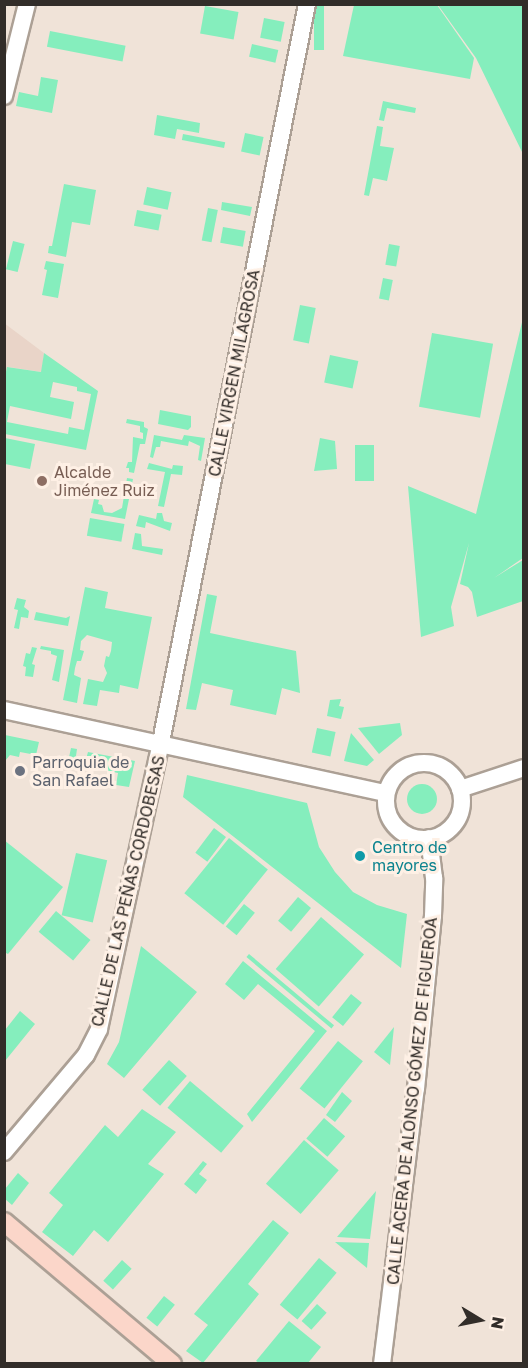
<!DOCTYPE html>
<html>
<head>
<meta charset="utf-8">
<style>
  body { margin:0 }
  #map { position:relative; width:528px; height:1368px; overflow:hidden; background:#f0e3d8; font-family:"Golos Text",sans-serif }
  div>[style] { position:absolute }
  .medical>* { inset:0; background:#e9d4c8 }
  .green>* { inset:0; background:#85eebd; transform-origin:0 0 }
  .round { border-radius:50% }
  .roads { filter:drop-shadow(2px 0 #aca095) drop-shadow(-2px 0 #aca095) drop-shadow(0 2px #aca095) drop-shadow(0 -2px #aca095) }
  .tertiary>* { height:16px; margin:-8px; padding:0 8px; transform-origin:8px; border-radius:8px; background:#fff }
  .tertiary>.ring { margin:-8px; padding:0; box-sizing:content-box; background:none; border:16px solid #fff; border-radius:50% }
  .secondary>* { height:18px; margin:-9px; padding:0 9px; transform-origin:9px; border-radius:9px; background:#fbd6c9 }
  .dots>* { width:16px; height:16px; translate:-50% -50%; box-sizing:border-box; border:3px solid #fef0e5; border-radius:50% }
  span { translate:-50% -50%; white-space:nowrap; text-align:center; line-height:1.15; -webkit-text-stroke:6px #fef0e5; paint-order:stroke }
  .street-label { font-size:16px; color:#322d29 }
  .education-label { font-size:16px; color:#785e54 }
  .left { translate:0 -50%; text-align:left }
  .worship-label { font-size:16px; color:#5b616d }
  .culture-label { font-size:16px; color:#0d838f }
  .frame { position:absolute; inset:0; border:6px solid #322d29; pointer-events:none }
  .north { position:absolute; left:450px; top:1290px; width:60px; height:60px; -webkit-text-stroke:4px #fef0e5; paint-order:stroke; rotate:100deg; font-size:16px; font-weight:700; line-height:24px; text-align:center; color:#322d29 }
  .north::after { content:''; display:block; margin:auto; width:21px; height:27px; background:#322d29; clip-path:polygon(50% 0,100% 100%,50% 72%,0 100%) }
</style>
</head>
<body>
<div id="map">
  <div class="medical">
    <div style="clip-path:polygon(4px 323px,44px 353px,42px 372px,8px 367px,5px 378px)"></div>
  </div>
  <div class="green">
    <div style="left:314px;top:5px;width:10px;height:45px"></div>
    <div style="clip-path:polygon(437px 5px,474px 58px,470px 79px,343px 56px,354px 5px)"></div>
    <div style="clip-path:polygon(438px 5px,523px 5px,523px 154px,476px 58px)"></div>
    <div style="left:205px;top:6px;width:34px;height:28px;rotate:10deg"></div>
    <div style="left:264px;top:18px;width:21px;height:20px;rotate:11deg"></div>
    <div style="left:50px;top:31px;width:77px;height:16px;rotate:11deg"></div>
    <div style="left:252px;top:44px;width:27px;height:13px;rotate:13deg"></div>
    <div style="clip-path:polygon(41px 77px,58px 80px,52px 113px,16px 106px,19px 92px,38px 96px)"></div>
    <div style="clip-path:polygon(383px 101px,416px 108px,415px 113px,387px 108px,384px 121px,379px 120px)"></div>
    <div style="clip-path:polygon(157px 115px,200px 123px,199px 133px,177px 129px,175px 139px,154px 135px)"></div>
    <div style="clip-path:polygon(377px 126px,383px 127px,380px 146px,394px 148px,387px 181px,373px 178px,369px 196px,364px 195px)"></div>
    <div style="left:245px;top:133px;width:19px;height:19px;rotate:12deg"></div>
    <div style="left:183px;top:134px;width:43px;height:6px;rotate:11deg"></div>
    <div style="clip-path:polygon(64px 184px,96px 190px,90px 225px,72px 222px,66px 257px,48px 253px,49px 246px,52px 246px)"></div>
    <div style="left:147px;top:187px;width:25px;height:18px;rotate:12deg"></div>
    <div style="clip-path:polygon(222px 202px,252px 207px,250px 216px,221px 210px)"></div>
    <div style="left:208px;top:208px;width:10px;height:33px;rotate:11deg"></div>
    <div style="left:137px;top:210px;width:25px;height:16px;rotate:11deg"></div>
    <div style="left:223px;top:227px;width:23px;height:16px;rotate:10deg"></div>
    <div style="left:13px;top:241px;width:12px;height:29px;rotate:14deg"></div>
    <div style="left:389px;top:244px;width:11px;height:21px;rotate:10deg"></div>
    <div style="clip-path:polygon(46px 261px,64px 264px,58px 298px,42px 295px,47px 270px,44px 269px)"></div>
    <div style="left:383px;top:278px;width:10px;height:21px;rotate:11deg"></div>
    <div style="left:300px;top:305px;width:16px;height:36px;rotate:11deg"></div>
    <div style="clip-path:polygon(523px 318px,523px 558px,494px 578px,523px 560px,523px 601px,477px 617px,472px 592px,468px 587px,460px 584px,469px 543px,451px 607px,454px 626px,421px 637px,408px 486px,476px 514px)"></div>
    <div style="left:432px;top:333px;width:62px;height:75px;rotate:10deg"></div>
    <div style="clip-path:polygon(evenodd,44px 353px,98px 391px,86px 450px,5px 434px,4px 381px,7px 367px,41px 372px,44px 353px,53px 382px,77px 387px,77px 391px,91px 394px,84px 430px,69px 427px,68px 434px,7px 422px,10px 406px,71px 419px,74px 402px,50px 397px,53px 382px)"></div>
    <div style="left:330px;top:355px;width:29px;height:28px;rotate:12deg"></div>
    <div style="clip-path:polygon(160px 410px,191px 416px,191px 427px,188px 430px,158px 424px)"></div>
    <div style="clip-path:polygon(127px 419px,144px 422px,144px 427px,148px 429px,145px 444px,140px 444px,134px 473px,129px 472px,129px 468px,126px 468px,128px 462px,132px 462px,133px 437px,143px 439px,143px 433px,140px 432px,140px 426px,126px 423px)"></div>
    <div style="clip-path:polygon(154px 435px,182px 440px,184px 435px,205px 438px,201px 461px,198px 460px,200px 446px,189px 441px,188px 446px,161px 441px,160px 447px,156px 447px,153px 458px,150px 457px)"></div>
    <div style="clip-path:polygon(5px 438px,35px 444px,30px 469px,5px 464px)"></div>
    <div style="clip-path:polygon(320px 438px,335px 441px,337px 469px,314px 471px)"></div>
    <div style="left:355px;top:445px;width:19px;height:36px"></div>
    <div style="clip-path:polygon(149px 463px,172px 469px,173px 465px,183px 466px,182px 475px,171px 474px,164px 507px,158px 506px,165px 472px,147px 469px)"></div>
    <div style="clip-path:polygon(127px 478px,133px 479px,125px 519px,91px 513px,94px 499px,99px 500px,98px 504px,102px 505px,104px 512px,112px 513px,122px 508px)"></div>
    <div style="clip-path:polygon(157px 513px,162px 513px,164px 521px,172px 523px,170px 531px,146px 522px,145px 528px,136px 526px,139px 515px,156px 519px)"></div>
    <div style="left:90px;top:518px;width:35px;height:18px;rotate:10deg"></div>
    <div style="clip-path:polygon(135px 533px,141px 534px,142px 546px,163px 549px,162px 555px,132px 549px)"></div>
    <div style="clip-path:polygon(85px 587px,108px 592px,105px 608px,152px 617px,138px 689px,120px 685px,119px 693px,100px 690px,97px 706px,83px 704px,88px 679px,103px 682px,107px 673px,104px 666px,106px 656px,109px 657px,111px 651px,112px 642px,87px 635px,81px 641px,80px 650px,84px 651px,81px 661px,77px 661px,75px 668px,74px 675px,81px 678px,77px 703px,63px 700px)"></div>
    <div style="clip-path:polygon(207px 594px,217px 596px,210px 633px,296px 651px,300px 693px,282px 688px,276px 715px,230px 705px,233px 690px,202px 683px,196px 710px,186px 709px)"></div>
    <div style="clip-path:polygon(17px 598px,26px 600px,24px 607px,29px 611px,28px 618px,21px 617px,19px 629px,14px 628px,18px 610px,14px 609px)"></div>
    <div style="clip-path:polygon(36px 612px,66px 618px,70px 616px,68px 626px,34px 620px)"></div>
    <div style="clip-path:polygon(41px 646px,64px 650px,59px 682px,52px 680px,57px 656px,51px 654px,51px 651px,40px 649px)"></div>
    <div style="clip-path:polygon(32px 647px,37px 648px,32px 664px,35px 665px,33px 677px,25px 676px,26px 667px,23px 666px,26px 653px,30px 654px)"></div>
    <div style="clip-path:polygon(341px 699px,339px 706px,344px 707px,341px 719px,327px 716px,330px 700px)"></div>
    <div style="clip-path:polygon(400px 723px,402px 735px,379px 754px,358px 728px)"></div>
    <div style="left:317px;top:728px;width:19px;height:25px;rotate:12deg"></div>
    <div style="clip-path:polygon(351px 733px,374px 760px,367px 766px,344px 761px)"></div>
    <div style="clip-path:polygon(5px 735px,39px 742px,36px 755px,20px 752px,19px 757px,10px 755px,5px 761px)"></div>
    <div style="clip-path:polygon(71px 748px,77px 749px,76px 756px,86px 759px,88px 752px,135px 761px,129px 787px,116px 785px,118px 773px,68px 762px)"></div>
    <div style="clip-path:polygon(187px 775px,307px 803px,319px 847px,335px 872px,353px 892px,377px 905px,407px 914px,401px 968px,183px 797px)"></div>
    <div class="round" style="left:407px;top:784px;width:30px;height:30px"></div>
    <div style="left:214px;top:828px;width:15px;height:31px;rotate:37deg"></div>
    <div style="left:229px;top:838px;width:50px;height:71px;rotate:39deg"></div>
    <div style="clip-path:polygon(4px 840px,63px 887px,8px 954px,4px 952px)"></div>
    <div style="left:76px;top:853px;width:32px;height:64px;rotate:13deg"></div>
    <div style="left:298px;top:897px;width:17px;height:31px;rotate:40deg"></div>
    <div style="left:244px;top:904px;width:14px;height:29px;rotate:39deg"></div>
    <div style="left:56px;top:911px;width:45px;height:27px;rotate:40deg"></div>
    <div style="left:321px;top:917px;width:57px;height:69px;rotate:41deg"></div>
    <div style="clip-path:polygon(141px 946px,197px 992px,124px 1078px,107px 1064px,119px 1042px)"></div>
    <div style="left:249px;top:954px;width:111px;height:4px;rotate:40deg"></div>
    <div style="clip-path:polygon(243px 961px,327px 1031px,252px 1122px,247px 1114px,315px 1031px,258px 984px,244px 1000px,225px 984px)"></div>
    <div style="left:351px;top:994px;width:14px;height:30px;rotate:39deg"></div>
    <div style="clip-path:polygon(20px 1011px,35px 1024px,5px 1061px,5px 1030px)"></div>
    <div style="clip-path:polygon(394px 1027px,390px 1065px,374px 1052px)"></div>
    <div style="left:338px;top:1041px;width:32px;height:61px;rotate:39deg"></div>
    <div style="left:169px;top:1060px;width:24px;height:40px;rotate:42deg"></div>
    <div style="left:190px;top:1081px;width:70px;height:35px;rotate:40deg"></div>
    <div style="clip-path:polygon(342px 1092px,352px 1101px,335px 1122px,326px 1115px)"></div>
    <div style="clip-path:polygon(142px 1109px,176px 1132px,148px 1164px,164px 1174px,108px 1242px,94px 1230px,73px 1256px,42px 1232px,63px 1205px,49px 1193px,105px 1125px,118px 1137px)"></div>
    <div style="left:324px;top:1118px;width:28px;height:27px;rotate:41deg"></div>
    <div style="left:304px;top:1140px;width:46px;height:58px;rotate:41deg"></div>
    <div style="clip-path:polygon(203px 1161px,207px 1164px,199px 1174px,207px 1180px,196px 1194px,184px 1184px)"></div>
    <div style="clip-path:polygon(18px 1173px,29px 1183px,12px 1205px,5px 1199px,5px 1189px)"></div>
    <div style="clip-path:polygon(376px 1191px,370px 1239px,337px 1237px)"></div>
    <div style="clip-path:polygon(273px 1220px,289px 1233px,248px 1284px,259px 1294px,203px 1363px,186px 1351px,208px 1325px,194px 1314px)"></div>
    <div style="clip-path:polygon(335px 1242px,369px 1243px,367px 1268px)"></div>
    <div style="left:319px;top:1258px;width:23px;height:61px;rotate:40deg"></div>
    <div style="left:122px;top:1260px;width:13px;height:28px;rotate:42deg"></div>
    <div style="left:164px;top:1296px;width:14px;height:28px;rotate:39deg"></div>
    <div style="left:317px;top:1304px;width:13px;height:23px;rotate:42deg"></div>
    <div style="clip-path:polygon(289px 1321px,321px 1347px,308px 1363px,259px 1363px,256px 1361px)"></div>
  </div>
  <div class="roads">
    <div class="tertiary">
      <div style="left:4px;top:96px;width:95px;rotate:-76deg"></div>
      <div style="left:4px;top:710px;width:391px;rotate:12.3deg"></div>
      <div class="ring" style="left:386px;top:763px;width:60px;height:60px"></div>
      <div style="left:460px;top:789px;width:67px;rotate:-18.2deg"></div>
      <div style="left:4px;top:1152px;width:127px;rotate:-49.8deg"></div>
      <div style="left:86px;top:1055px;width:29px;rotate:-63deg"></div>
      <div style="left:99px;top:1029px;width:294px;rotate:-77.8deg"></div>
      <div style="left:161px;top:742px;width:752px;rotate:-78.81deg"></div>
      <div style="left:382px;top:1364px;width:277px;rotate:-83deg"></div>
      <div style="left:416px;top:1089px;width:174px;rotate:-84.4deg"></div>
      <div style="left:433px;top:916px;width:38px;rotate:-88deg"></div>
      <div style="left:434px;top:878px;width:40px;rotate:-97.1deg"></div>
    </div>
    <div class="secondary">
      <div style="left:4px;top:1222px;width:220px;rotate:40.2deg"></div>
    </div>
  </div>
  <div class="dots">
    <div style="left:42px;top:481px;background:#8d6e63"></div>
    <div style="left:20px;top:771px;background:#6b7280"></div>
    <div style="left:360px;top:856px;background:#0f9aa8"></div>
  </div>
  <div class="street-label">
    <span style="left:234px;top:373px;rotate:-79deg">CALLE VIRGEN MILAGROSA</span>
    <span style="left:128px;top:891px;rotate:-77deg">CALLE DE LAS PEÑAS CORDOBESAS</span>
    <span style="left:412px;top:1101px;rotate:-84deg">CALLE ACERA DE ALONSO GÓMEZ DE FIGUEROA</span>
  </div>
  <div class="education-label">
    <span class="left" style="left:54px;top:481px">Alcalde<br>Jiménez Ruiz</span>
  </div>
  <div class="worship-label">
    <span class="left" style="left:32px;top:771px">Parroquia de<br>San Rafael</span>
  </div>
  <div class="culture-label">
    <span class="left" style="left:372px;top:856px">Centro de<br>mayores</span>
  </div>
  <div class="frame"></div>
  <div class="north">N</div>
</div>
</body>
</html>
